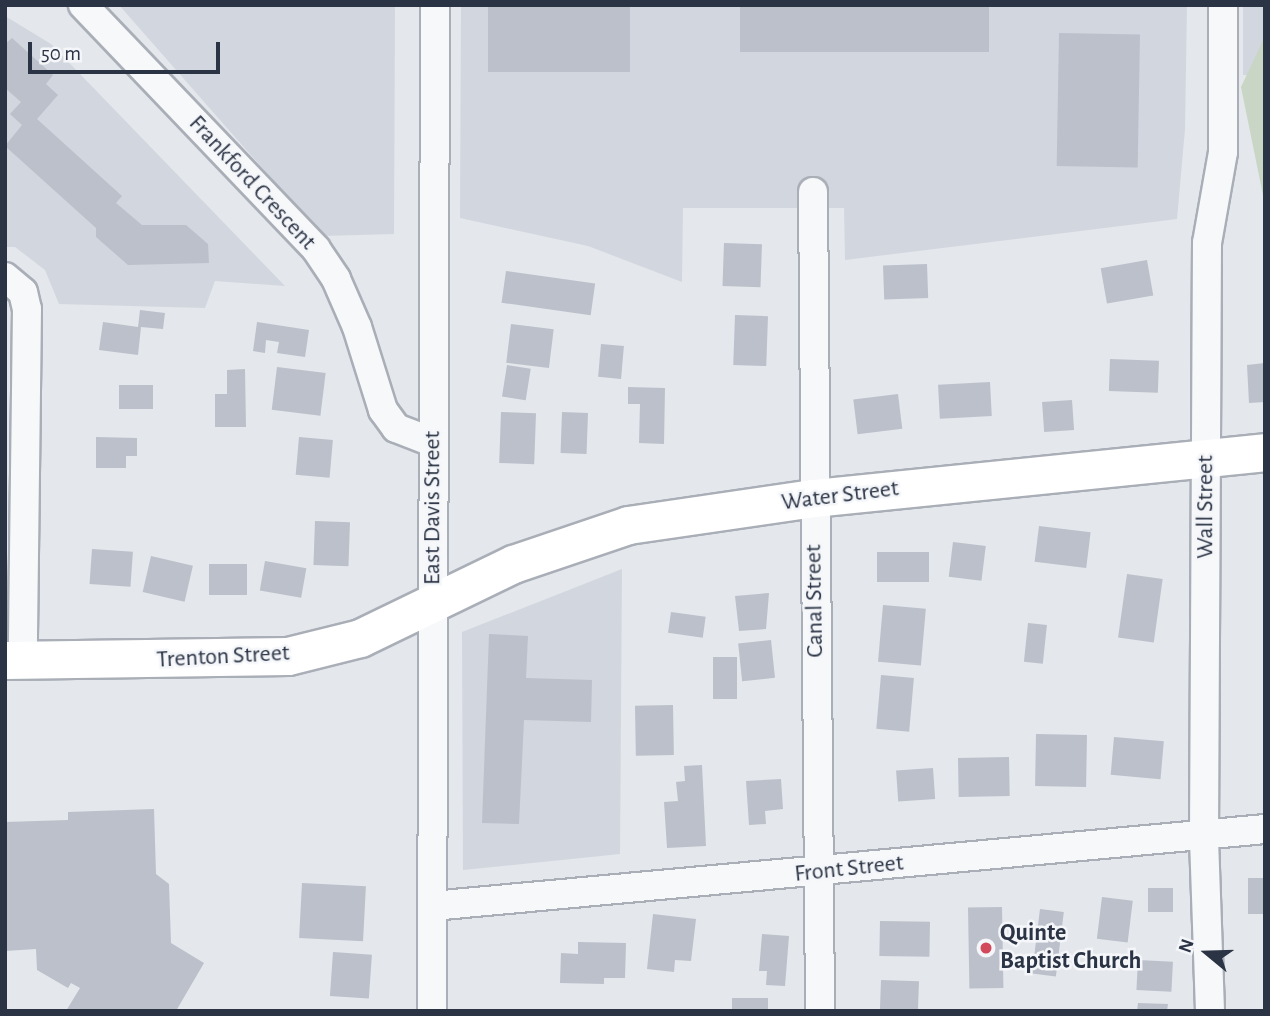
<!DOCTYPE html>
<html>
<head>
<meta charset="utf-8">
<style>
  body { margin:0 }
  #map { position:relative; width:1270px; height:1016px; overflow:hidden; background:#e4e7ec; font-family:"Alegreya Sans",sans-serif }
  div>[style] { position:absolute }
  .built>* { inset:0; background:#d2d6de; transform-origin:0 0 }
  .green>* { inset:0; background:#c9d6c5 }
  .building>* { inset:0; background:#bbc0ca; transform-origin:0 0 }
  .roads { filter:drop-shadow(2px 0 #a9aeb7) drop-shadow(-2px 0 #a9aeb7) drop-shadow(0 2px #a9aeb7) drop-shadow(0 -2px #a9aeb7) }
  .minor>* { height:28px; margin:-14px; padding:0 14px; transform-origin:14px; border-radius:14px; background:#f7f8fa }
  .major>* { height:37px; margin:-18.5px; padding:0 18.5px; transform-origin:18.5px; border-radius:18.5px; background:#fff }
  .dots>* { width:19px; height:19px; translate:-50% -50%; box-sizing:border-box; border:4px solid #f4f6f9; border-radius:50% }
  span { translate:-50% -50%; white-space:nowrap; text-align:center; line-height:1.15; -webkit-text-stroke:5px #f4f6f9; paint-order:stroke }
  .street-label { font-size:24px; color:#2b3445 }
  .poi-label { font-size:24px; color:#2b3445; font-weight:700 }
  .left { translate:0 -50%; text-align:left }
  .frame { position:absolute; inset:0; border:7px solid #2b3445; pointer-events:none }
  .north { position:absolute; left:1172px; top:918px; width:70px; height:70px; -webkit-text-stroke:5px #f4f6f9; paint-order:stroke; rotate:289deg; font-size:19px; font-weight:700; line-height:28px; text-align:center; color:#2b3445 }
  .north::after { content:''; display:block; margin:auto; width:24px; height:32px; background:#2b3445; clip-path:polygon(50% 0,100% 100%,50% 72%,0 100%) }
  .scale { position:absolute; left:28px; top:42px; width:192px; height:32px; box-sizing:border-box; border:4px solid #2b3445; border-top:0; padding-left:9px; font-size:21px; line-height:24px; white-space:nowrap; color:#2b3445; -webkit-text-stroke:5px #f4f6f9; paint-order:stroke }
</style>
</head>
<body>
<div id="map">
  <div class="built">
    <div style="clip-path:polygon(119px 5px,395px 5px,394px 234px,322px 236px)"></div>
    <div style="clip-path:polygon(461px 5px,1187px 5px,1185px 129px,1177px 219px,845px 260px,844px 208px,683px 208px,682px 282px,588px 246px,460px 218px)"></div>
    <div style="left:1243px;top:5px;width:22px;height:70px"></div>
    <div style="clip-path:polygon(5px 16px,51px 44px,285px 286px,215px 281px,205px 308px,59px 304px,45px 270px,15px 247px,5px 247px)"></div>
    <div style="clip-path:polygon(622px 569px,620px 854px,463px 870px,462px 632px)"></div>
  </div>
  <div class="green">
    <div style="clip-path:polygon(1265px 36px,1265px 205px,1241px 87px)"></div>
  </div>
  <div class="building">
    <div style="left:488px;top:5px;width:142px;height:67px"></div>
    <div style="left:740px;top:5px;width:249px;height:47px"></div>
    <div style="left:1059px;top:33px;width:81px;height:133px;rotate:1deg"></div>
    <div style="clip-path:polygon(12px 38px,53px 75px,46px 84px,58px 95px,37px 119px,122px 196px,116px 203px,142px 225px,186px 225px,208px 244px,209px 263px,128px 265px,96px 237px,96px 228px,5px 146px,22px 125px,10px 114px,21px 102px,5px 88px,5px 44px)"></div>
    <div style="left:724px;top:243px;width:38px;height:43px;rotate:2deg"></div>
    <div style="left:1147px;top:260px;width:36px;height:47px;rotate:80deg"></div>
    <div style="left:927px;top:264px;width:34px;height:44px;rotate:88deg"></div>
    <div style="left:506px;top:271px;width:90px;height:32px;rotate:8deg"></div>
    <div style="clip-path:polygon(140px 310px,165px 313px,163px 329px,141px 327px,138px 355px,99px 350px,103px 322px,138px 327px)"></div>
    <div style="left:735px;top:315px;width:33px;height:50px;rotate:2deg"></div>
    <div style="clip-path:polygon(257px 322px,309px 330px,305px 357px,277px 353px,279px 342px,266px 340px,265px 353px,253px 351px)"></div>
    <div style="left:511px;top:324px;width:43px;height:39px;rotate:7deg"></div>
    <div style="left:601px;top:344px;width:23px;height:33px;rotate:5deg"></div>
    <div style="left:1110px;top:359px;width:49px;height:32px;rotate:2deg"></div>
    <div style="clip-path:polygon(1265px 363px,1265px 402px,1249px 403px,1247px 365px)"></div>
    <div style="left:507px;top:365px;width:24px;height:32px;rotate:9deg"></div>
    <div style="left:277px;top:367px;width:49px;height:43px;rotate:7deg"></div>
    <div style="clip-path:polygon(245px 369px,246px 427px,215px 427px,215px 394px,227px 394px,227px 370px)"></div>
    <div style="left:990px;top:382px;width:34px;height:52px;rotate:87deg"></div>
    <div style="left:119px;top:385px;width:34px;height:24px"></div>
    <div style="clip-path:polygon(628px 387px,665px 388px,664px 444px,639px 443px,640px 404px,628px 404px)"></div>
    <div style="left:898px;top:394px;width:35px;height:45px;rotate:83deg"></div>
    <div style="left:1072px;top:400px;width:30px;height:30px;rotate:86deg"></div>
    <div style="left:501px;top:412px;width:35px;height:51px;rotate:2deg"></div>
    <div style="left:562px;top:412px;width:26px;height:41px;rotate:2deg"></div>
    <div style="clip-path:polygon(96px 437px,137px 438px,137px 456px,126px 456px,126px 468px,96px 468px)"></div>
    <div style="left:299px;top:437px;width:34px;height:38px;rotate:5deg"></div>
    <div style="left:315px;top:521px;width:35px;height:44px;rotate:2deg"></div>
    <div style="left:1039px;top:526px;width:52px;height:36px;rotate:7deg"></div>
    <div style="left:953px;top:542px;width:33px;height:35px;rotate:7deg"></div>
    <div style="left:92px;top:549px;width:41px;height:35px;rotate:4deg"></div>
    <div style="left:929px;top:552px;width:30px;height:52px;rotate:90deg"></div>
    <div style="left:151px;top:556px;width:43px;height:37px;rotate:13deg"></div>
    <div style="left:265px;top:561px;width:42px;height:30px;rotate:10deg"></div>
    <div style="left:209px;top:564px;width:38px;height:31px"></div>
    <div style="left:1127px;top:574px;width:36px;height:64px;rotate:8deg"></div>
    <div style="clip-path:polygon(769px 593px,766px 629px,739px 631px,735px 596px)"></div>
    <div style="left:883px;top:605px;width:43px;height:57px;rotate:5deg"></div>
    <div style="left:671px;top:612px;width:35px;height:21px;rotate:8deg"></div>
    <div style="left:1028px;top:623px;width:19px;height:39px;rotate:6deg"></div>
    <div style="clip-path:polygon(489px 634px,528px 636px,526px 678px,592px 680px,591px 722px,524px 720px,519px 824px,482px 823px)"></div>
    <div style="left:771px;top:640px;width:38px;height:33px;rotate:84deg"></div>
    <div style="left:713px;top:657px;width:24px;height:42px"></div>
    <div style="left:881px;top:675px;width:33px;height:54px;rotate:5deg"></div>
    <div style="left:673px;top:705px;width:50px;height:38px;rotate:89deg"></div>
    <div style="left:1036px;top:734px;width:51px;height:52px;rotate:1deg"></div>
    <div style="left:1114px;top:737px;width:50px;height:38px;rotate:5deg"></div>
    <div style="left:1009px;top:757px;width:39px;height:51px;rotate:89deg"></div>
    <div style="clip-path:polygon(702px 765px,706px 846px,667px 848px,664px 802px,678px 801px,676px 782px,685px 781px,684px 766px)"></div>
    <div style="left:933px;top:768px;width:31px;height:37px;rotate:86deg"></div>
    <div style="clip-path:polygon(781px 779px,783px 809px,765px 811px,766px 824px,749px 825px,746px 781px)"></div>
    <div style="clip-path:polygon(154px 809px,156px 874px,169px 884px,171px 943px,204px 963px,176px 1011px,66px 1011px,80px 988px,71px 983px,68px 988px,37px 970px,36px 949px,5px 951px,5px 822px,68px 820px,68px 812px)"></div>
    <div style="left:1248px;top:878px;width:17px;height:36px"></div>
    <div style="left:302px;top:883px;width:64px;height:55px;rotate:3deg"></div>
    <div style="left:1148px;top:888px;width:25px;height:24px"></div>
    <div style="left:1102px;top:897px;width:31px;height:42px;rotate:7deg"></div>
    <div style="left:1002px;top:907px;width:81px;height:34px;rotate:89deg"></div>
    <div style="left:1040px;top:909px;width:24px;height:65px;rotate:7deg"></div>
    <div style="clip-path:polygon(653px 914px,696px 919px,691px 961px,675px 960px,674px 972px,647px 969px)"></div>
    <div style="left:880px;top:921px;width:50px;height:35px;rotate:1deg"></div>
    <div style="clip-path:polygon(762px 934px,789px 936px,785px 986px,766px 985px,767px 971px,759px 971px)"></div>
    <div style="clip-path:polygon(578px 942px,626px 943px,625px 978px,604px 978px,604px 984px,560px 983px,561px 953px,578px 954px)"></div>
    <div style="left:333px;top:952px;width:39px;height:44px;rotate:4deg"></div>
    <div style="left:1138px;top:960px;width:35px;height:30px;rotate:3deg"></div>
    <div style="left:881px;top:980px;width:38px;height:31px;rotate:2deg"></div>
    <div style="left:768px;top:998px;width:13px;height:36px;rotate:90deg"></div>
    <div style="clip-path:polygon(1138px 1003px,1168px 1004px,1167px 1011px,1137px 1011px)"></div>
  </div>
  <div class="roads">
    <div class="minor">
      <div style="left:83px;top:5px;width:337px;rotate:46.3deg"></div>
      <div style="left:316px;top:249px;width:36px;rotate:56deg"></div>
      <div style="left:336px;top:279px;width:52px;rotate:66.4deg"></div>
      <div style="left:357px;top:327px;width:87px;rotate:72.6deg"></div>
      <div style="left:383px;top:410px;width:22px;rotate:54deg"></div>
      <div style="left:396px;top:428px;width:40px;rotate:21deg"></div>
      <div style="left:813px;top:192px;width:819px;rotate:89.51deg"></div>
      <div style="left:5px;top:277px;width:23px;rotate:40deg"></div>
      <div style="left:23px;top:292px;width:17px;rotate:77deg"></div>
      <div style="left:27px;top:309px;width:351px;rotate:90.7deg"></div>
      <div style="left:432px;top:906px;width:837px;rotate:-5.28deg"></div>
      <div style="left:432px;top:1011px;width:1006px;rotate:-89.83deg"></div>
      <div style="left:1210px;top:1011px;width:176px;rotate:-92deg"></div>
      <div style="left:1204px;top:835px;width:592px;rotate:-89.71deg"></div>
      <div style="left:1207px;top:243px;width:92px;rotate:-80deg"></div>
      <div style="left:1223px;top:152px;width:147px;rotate:-90deg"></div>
    </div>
    <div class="major">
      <div style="left:5px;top:660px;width:283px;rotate:-0.8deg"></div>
      <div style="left:288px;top:656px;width:74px;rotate:-14deg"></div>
      <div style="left:360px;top:638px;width:170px;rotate:-25.8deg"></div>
      <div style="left:513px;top:564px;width:121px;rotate:-18.7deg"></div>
      <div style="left:628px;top:525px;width:188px;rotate:-8.3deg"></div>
      <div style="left:814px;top:498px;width:453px;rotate:-5.8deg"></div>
    </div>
  </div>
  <div class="dots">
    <div style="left:986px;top:948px;background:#d1495b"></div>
  </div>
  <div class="street-label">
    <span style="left:252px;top:183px;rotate:47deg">Frankford Crescent</span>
    <span style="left:840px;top:496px;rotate:-7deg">Water Street</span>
    <span style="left:1206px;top:507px;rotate:-90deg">Wall Street</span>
    <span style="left:433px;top:508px;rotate:-90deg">East Davis Street</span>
    <span style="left:815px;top:601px;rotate:-91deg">Canal Street</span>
    <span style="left:223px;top:657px;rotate:-3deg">Trenton Street</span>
    <span style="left:849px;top:869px;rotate:-6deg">Front Street</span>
  </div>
  <div class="poi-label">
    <span class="left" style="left:1000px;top:948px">Quinte<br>Baptist Church</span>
  </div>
  <div class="frame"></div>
  <div class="north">N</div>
  <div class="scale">50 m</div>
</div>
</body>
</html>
